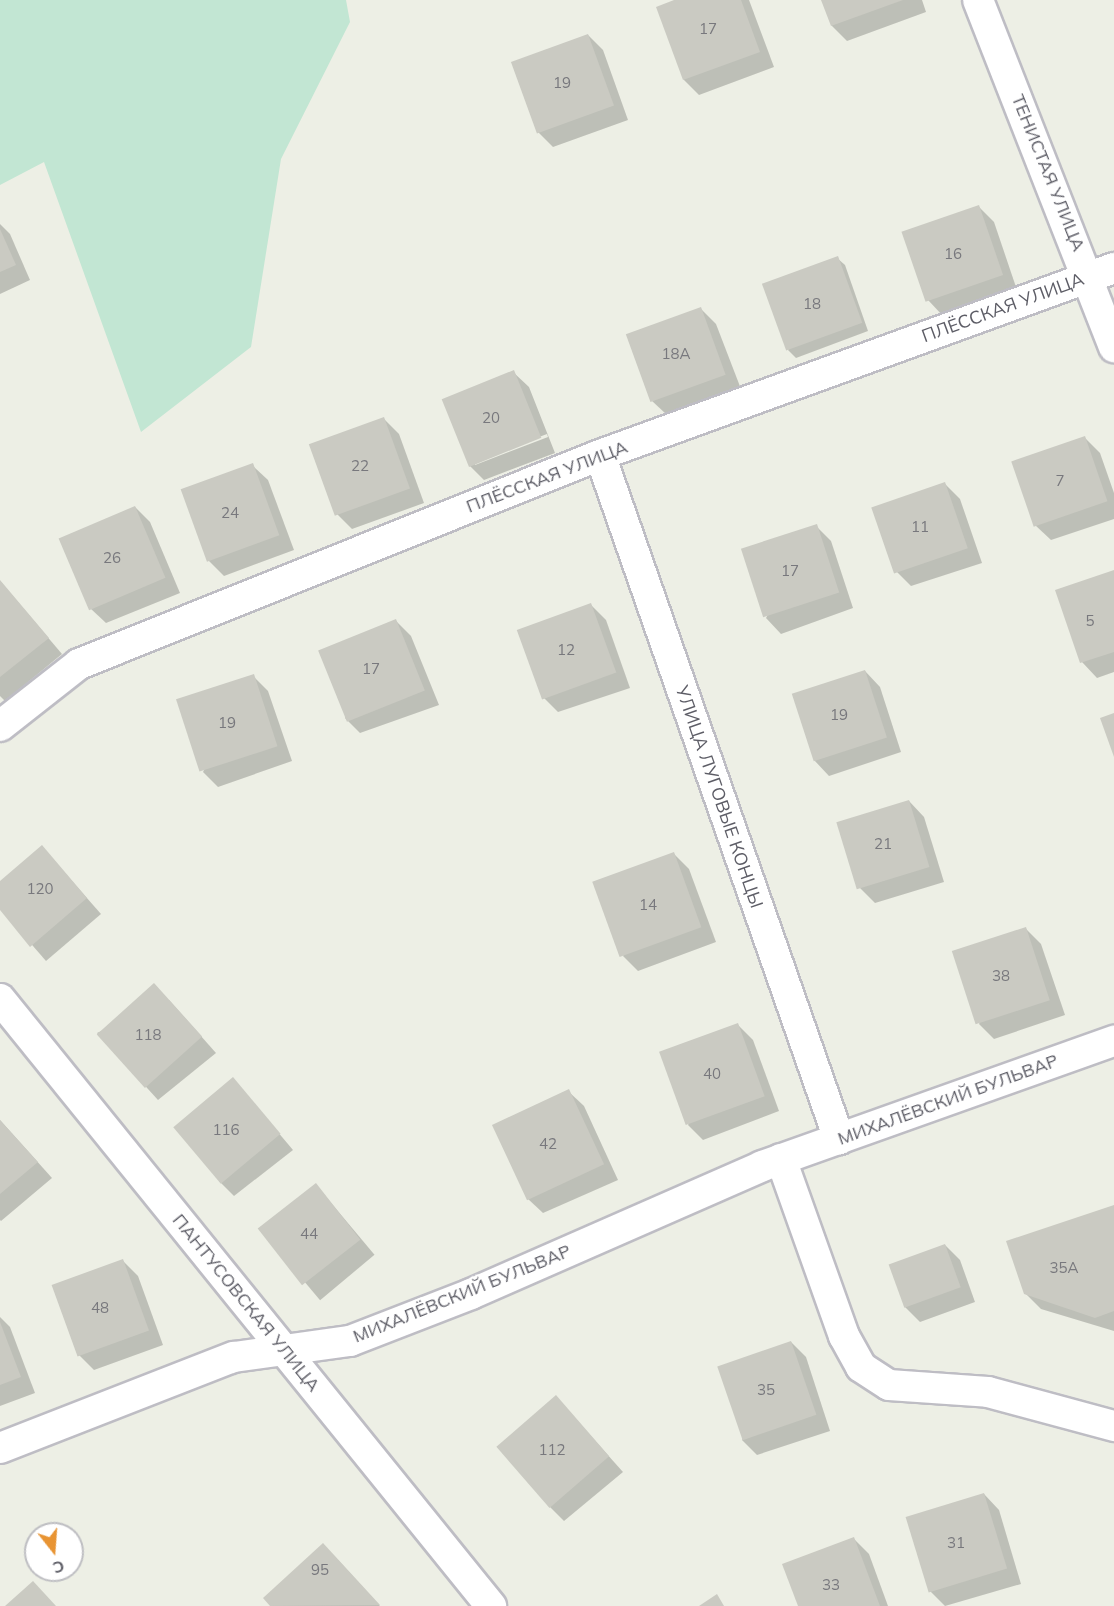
<!DOCTYPE html>
<html>
<head>
<meta charset="utf-8">
<style>
  body { margin:0 }
  #map { position:relative; width:1114px; height:1606px; overflow:hidden; background:#edefe5; font-family:Mulish,sans-serif }
  div>[style] { position:absolute }
  .green>* { inset:0; background:#c2e6d3 }
  .shadow>* { inset:0; background:#0003; transform-origin:0 0 }
  .building>* { inset:0; background:#cacac2; transform-origin:0 0 }
  .roads { filter:drop-shadow(2px 0 #bebdc4) drop-shadow(-2px 0 #bebdc4) drop-shadow(0 2px #bebdc4) drop-shadow(0 -2px #bebdc4) }
  .street>* { height:30px; margin:-15px; padding:0 15px; transform-origin:15px; border-radius:15px; background:#fff }
  span { translate:-50% -50%; white-space:nowrap; text-align:center; line-height:1.15; -webkit-text-stroke:4.5px #fff; paint-order:stroke }
  .number-label { font-size:15px; color:#78787d }
  .number-label span { -webkit-text-stroke-width:0 }
  .street-label { font-size:18px; color:#5d5d66 }
  .north { position:absolute; left:24px; top:1522px; width:60px; height:60px; box-sizing:border-box; background:#fff; border:2px solid #bebec2; border-radius:50%; rotate:163deg; font-size:16px; font-weight:700; line-height:24px; text-align:center; color:#5d5d66 }
  .north::after { content:''; display:block; margin:auto; width:21px; height:27px; background:#e89433; clip-path:polygon(50% 0,100% 100%,50% 72%,0 100%) }
</style>
</head>
<body>
<div id="map">
  <div class="green">
    <div style="clip-path:polygon(0 0,346px 0,350px 22px,281px 159px,251px 347px,141px 432px,44px 162px,0 185px)"></div>
  </div>
  <div class="shadow">
    <div style="clip-path:polygon(678px 0,749px 0,774px 67px,699px 95px,684px 80px)"></div>
    <div style="clip-path:polygon(823px 0,922px 0,926px 12px,847px 41px,832px 26px)"></div>
    <div style="clip-path:polygon(588px 35px,603px 50px,628px 120px,553px 147px,538px 132px)"></div>
    <div style="clip-path:polygon(979px 207px,994px 222px,1017px 290px,943px 316px,928px 300px)"></div>
    <div style="clip-path:polygon(0 224px,10px 234px,30px 280px,0 294px)"></div>
    <div style="clip-path:polygon(837px 258px,845px 265px,868px 331px,796px 358px,788px 350px)"></div>
    <div style="clip-path:polygon(701px 309px,716px 324px,741px 389px,667px 415px,651px 400px)"></div>
    <div style="clip-path:polygon(evenodd,513px 372px,529px 387px,555px 453px,484px 480px,469px 465px,513px 372px,547px 434px,548px 437px,475px 465px,475px 461px,547px 434px)"></div>
    <div style="clip-path:polygon(384px 419px,399px 434px,424px 503px,352px 529px,337px 514px)"></div>
    <div style="clip-path:polygon(1085px 438px,1100px 453px,1114px 493px,1114px 519px,1051px 540px,1035px 525px)"></div>
    <div style="clip-path:polygon(252px 465px,268px 480px,294px 550px,224px 576px,209px 561px,183px 491px)"></div>
    <div style="clip-path:polygon(945px 484px,960px 499px,982px 563px,911px 586px,896px 571px)"></div>
    <div style="clip-path:polygon(135px 507px,150px 522px,180px 593px,106px 623px,90px 608px)"></div>
    <div style="clip-path:polygon(816px 526px,831px 541px,853px 608px,781px 634px,766px 618px)"></div>
    <div style="clip-path:polygon(1114px 571px,1114px 672px,1097px 678px,1082px 662px)"></div>
    <div style="clip-path:polygon(0 581px,62px 654px,5px 701px,0 696px)"></div>
    <div style="clip-path:polygon(591px 605px,606px 620px,630px 688px,558px 712px,543px 697px)"></div>
    <div style="clip-path:polygon(396px 621px,411px 636px,439px 705px,360px 733px,345px 718px)"></div>
    <div style="clip-path:polygon(865px 671px,880px 687px,901px 752px,829px 776px,814px 760px)"></div>
    <div style="clip-path:polygon(253px 676px,268px 691px,292px 761px,218px 787px,203px 772px)"></div>
    <div style="clip-path:polygon(909px 801px,924px 817px,944px 882px,875px 903px,860px 888px)"></div>
    <div style="clip-path:polygon(42px 847px,101px 914px,46px 961px,0 908px,0 883px)"></div>
    <div style="clip-path:polygon(674px 854px,689px 869px,716px 942px,638px 971px,623px 956px)"></div>
    <div style="clip-path:polygon(1026px 929px,1041px 944px,1065px 1015px,994px 1039px,979px 1024px)"></div>
    <div style="clip-path:polygon(169px 1000px,216px 1053px,158px 1100px,97px 1033px)"></div>
    <div style="clip-path:polygon(738px 1025px,753px 1040px,779px 1111px,703px 1140px,688px 1125px)"></div>
    <div style="clip-path:polygon(233px 1079px,293px 1150px,234px 1196px,219px 1181px)"></div>
    <div style="clip-path:polygon(568px 1091px,584px 1106px,618px 1180px,543px 1213px,527px 1198px,494px 1125px)"></div>
    <div style="clip-path:polygon(0 1120px,52px 1178px,1px 1221px,0 1220px)"></div>
    <div style="left:316px;top:1185px;width:91px;height:71px;rotate:50deg"></div>
    <div style="clip-path:polygon(1114px 1206px,1114px 1331px,1041px 1309px,1025px 1293px)"></div>
    <div style="clip-path:polygon(945px 1245px,960px 1260px,975px 1302px,920px 1322px,905px 1307px)"></div>
    <div style="clip-path:polygon(123px 1261px,138px 1276px,163px 1345px,94px 1370px,79px 1355px)"></div>
    <div style="clip-path:polygon(0 1317px,10px 1327px,35px 1393px,0 1406px)"></div>
    <div style="clip-path:polygon(791px 1342px,806px 1357px,830px 1431px,757px 1455px,742px 1440px)"></div>
    <div style="clip-path:polygon(556px 1397px,623px 1472px,564px 1521px,549px 1506px)"></div>
    <div style="clip-path:polygon(984px 1494px,999px 1510px,1021px 1584px,945px 1606px,930px 1591px)"></div>
    <div style="clip-path:polygon(854px 1539px,869px 1554px,888px 1606px,800px 1606px)"></div>
    <div style="clip-path:polygon(338px 1560px,380px 1606px,272px 1606px,265px 1598px)"></div>
  </div>
  <div class="building">
    <div style="clip-path:polygon(674px 0,741px 0,760px 52px,683px 80px,656px 7px)"></div>
    <div style="clip-path:polygon(821px 0,903px 0,831px 26px)"></div>
    <div style="left:588px;top:34px;width:76px;height:82px;rotate:70deg"></div>
    <div style="left:979px;top:205px;width:74px;height:82px;rotate:71deg"></div>
    <div style="clip-path:polygon(0 229px,16px 265px,0 272px)"></div>
    <div style="left:838px;top:256px;width:71px;height:81px;rotate:70deg"></div>
    <div style="left:701px;top:307px;width:72px;height:80px;rotate:70deg"></div>
    <div style="left:514px;top:370px;width:73px;height:78px;rotate:68deg"></div>
    <div style="left:384px;top:417px;width:76px;height:80px;rotate:70deg"></div>
    <div style="left:1085px;top:436px;width:69px;height:78px;rotate:71deg"></div>
    <div style="left:253px;top:463px;width:77px;height:77px;rotate:70deg"></div>
    <div style="left:945px;top:482px;width:70px;height:78px;rotate:71deg"></div>
    <div style="left:135px;top:506px;width:78px;height:83px;rotate:67deg"></div>
    <div style="left:817px;top:524px;width:72px;height:80px;rotate:72deg"></div>
    <div style="clip-path:polygon(1114px 570px,1114px 652px,1080px 663px,1055px 590px)"></div>
    <div style="clip-path:polygon(0 580px,49px 638px,0 677px)"></div>
    <div style="left:591px;top:603px;width:74px;height:79px;rotate:70deg"></div>
    <div style="left:396px;top:619px;width:77px;height:84px;rotate:68deg"></div>
    <div style="left:865px;top:670px;width:71px;height:77px;rotate:72deg"></div>
    <div style="left:254px;top:674px;width:76px;height:82px;rotate:72deg"></div>
    <div style="clip-path:polygon(1114px 713px,1114px 757px,1100px 718px)"></div>
    <div style="left:909px;top:800px;width:70px;height:76px;rotate:73deg"></div>
    <div style="clip-path:polygon(42px 845px,87px 898px,30px 947px,0 910px,0 881px)"></div>
    <div style="left:674px;top:852px;width:80px;height:87px;rotate:70deg"></div>
    <div style="left:1026px;top:927px;width:77px;height:78px;rotate:72deg"></div>
    <div style="left:154px;top:983px;width:72px;height:77px;rotate:48deg"></div>
    <div style="left:738px;top:1023px;width:78px;height:84px;rotate:70deg"></div>
    <div style="left:233px;top:1077px;width:74px;height:78px;rotate:50deg"></div>
    <div style="left:569px;top:1089px;width:83px;height:85px;rotate:65deg"></div>
    <div style="clip-path:polygon(0 1120px,38px 1162px,0 1194px)"></div>
    <div style="left:316px;top:1183px;width:72px;height:74px;rotate:52deg"></div>
    <div style="clip-path:polygon(1114px 1205px,1114px 1311px,1095px 1318px,1024px 1294px,1006px 1241px)"></div>
    <div style="left:945px;top:1244px;width:46px;height:60px;rotate:70deg"></div>
    <div style="left:123px;top:1259px;width:76px;height:76px;rotate:70deg"></div>
    <div style="clip-path:polygon(0 1322px,21px 1377px,0 1385px)"></div>
    <div style="left:791px;top:1341px;width:78px;height:78px;rotate:71deg"></div>
    <div style="left:556px;top:1395px;width:81px;height:79px;rotate:49deg"></div>
    <div style="left:984px;top:1493px;width:79px;height:82px;rotate:73deg"></div>
    <div style="clip-path:polygon(854px 1537px,880px 1606px,798px 1606px,782px 1564px)"></div>
    <div style="clip-path:polygon(323px 1543px,380px 1605px,270px 1606px,263px 1598px)"></div>
    <div style="clip-path:polygon(33px 1581px,56px 1606px,5px 1606px)"></div>
    <div style="clip-path:polygon(717px 1594px,724px 1606px,699px 1606px)"></div>
  </div>
  <div class="roads">
    <div class="street">
      <div style="left:978px;top:0;width:373px;rotate:68.6deg"></div>
      <div style="left:600px;top:455px;width:725px;rotate:70.74deg"></div>
      <div style="left:0;top:726px;width:100px;rotate:-38.1deg"></div>
      <div style="left:79px;top:664px;width:561px;rotate:-21.86deg"></div>
      <div style="left:600px;top:455px;width:547px;rotate:-19.99deg"></div>
      <div style="left:0;top:999px;width:781px;rotate:51.03deg"></div>
      <div style="left:781px;top:1159px;width:188px;rotate:70.4deg"></div>
      <div style="left:844px;top:1336px;width:35px;rotate:61deg"></div>
      <div style="left:861px;top:1367px;width:33px;rotate:33deg"></div>
      <div style="left:889px;top:1385px;width:99px;rotate:4deg"></div>
      <div style="left:988px;top:1392px;width:131px;rotate:15.1deg"></div>
      <div style="left:0;top:1448px;width:251px;rotate:-21.3deg"></div>
      <div style="left:234px;top:1357px;width:117px;rotate:-7.9deg"></div>
      <div style="left:350px;top:1341px;width:130px;rotate:-21.2deg"></div>
      <div style="left:471px;top:1294px;width:318px;rotate:-23.7deg"></div>
      <div style="left:762px;top:1166px;width:374px;rotate:-19.6deg"></div>
    </div>
  </div>
  <div class="number-label">
    <span style="left:708px;top:29px">17</span>
    <span style="left:562px;top:83px">19</span>
    <span style="left:953px;top:254px">16</span>
    <span style="left:812px;top:304px">18</span>
    <span style="left:676px;top:354px">18А</span>
    <span style="left:491px;top:418px">20</span>
    <span style="left:360px;top:466px">22</span>
    <span style="left:1060px;top:481px">7</span>
    <span style="left:230px;top:513px">24</span>
    <span style="left:920px;top:527px">11</span>
    <span style="left:112px;top:558px">26</span>
    <span style="left:790px;top:571px">17</span>
    <span style="left:1090px;top:621px">5</span>
    <span style="left:566px;top:650px">12</span>
    <span style="left:371px;top:669px">17</span>
    <span style="left:839px;top:715px">19</span>
    <span style="left:227px;top:723px">19</span>
    <span style="left:883px;top:844px">21</span>
    <span style="left:40px;top:889px">120</span>
    <span style="left:648px;top:905px">14</span>
    <span style="left:1001px;top:976px">38</span>
    <span style="left:148px;top:1035px">118</span>
    <span style="left:712px;top:1074px">40</span>
    <span style="left:226px;top:1130px">116</span>
    <span style="left:548px;top:1144px">42</span>
    <span style="left:309px;top:1234px">44</span>
    <span style="left:1064px;top:1268px">35А</span>
    <span style="left:100px;top:1308px">48</span>
    <span style="left:766px;top:1390px">35</span>
    <span style="left:552px;top:1450px">112</span>
    <span style="left:956px;top:1543px">31</span>
    <span style="left:320px;top:1570px">95</span>
    <span style="left:831px;top:1585px">33</span>
  </div>
  <div class="street-label">
    <span style="left:1048px;top:173px;rotate:68deg">ТЕНИСТАЯ УЛИЦА</span>
    <span style="left:1003px;top:308px;rotate:-20deg">ПЛЁССКАЯ УЛИЦА</span>
    <span style="left:547px;top:477px;rotate:-21deg">ПЛЁССКАЯ УЛИЦА</span>
    <span style="left:719px;top:797px;rotate:71deg">УЛИЦА ЛУГОВЫЕ КОНЦЫ</span>
    <span style="left:948px;top:1100px;rotate:-20deg">МИХАЛЁВСКИЙ БУЛЬВАР</span>
    <span style="left:462px;top:1294px;rotate:-22deg">МИХАЛЁВСКИЙ БУЛЬВАР</span>
    <span style="left:246px;top:1303px;rotate:51deg">ПАНТУСОВСКАЯ УЛИЦА</span>
  </div>
  <div class="north">С</div>
</div>
</body>
</html>
